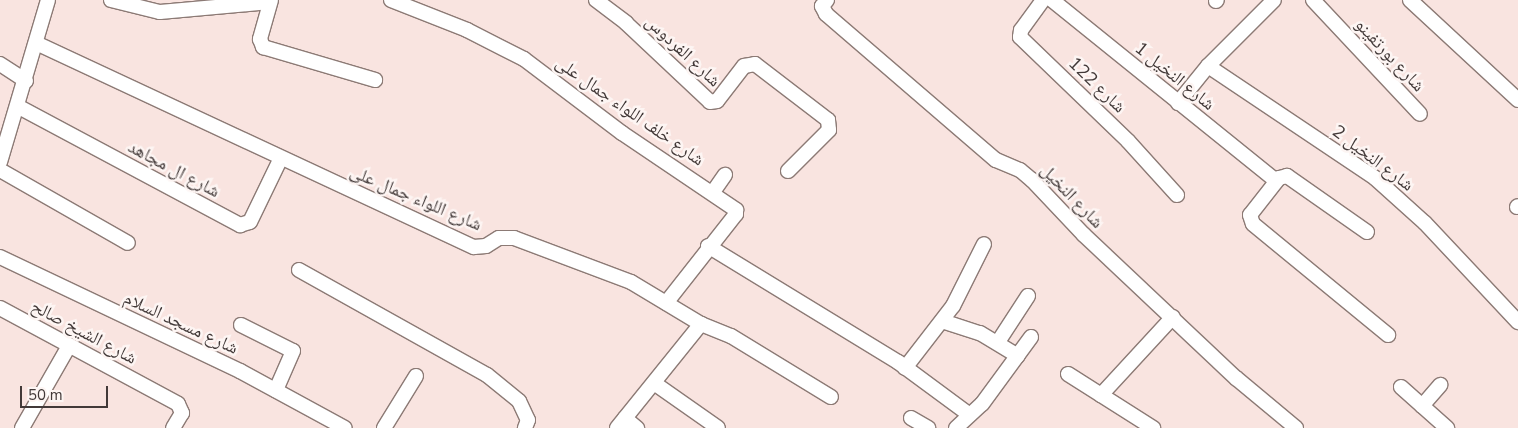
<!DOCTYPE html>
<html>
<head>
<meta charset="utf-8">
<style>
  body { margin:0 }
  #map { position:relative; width:1518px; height:428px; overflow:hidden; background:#f9e4e0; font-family:"Nunito Sans","Noto Naskh Arabic",sans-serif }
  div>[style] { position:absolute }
  .roads { filter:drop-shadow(1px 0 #8c7a75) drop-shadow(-1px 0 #8c7a75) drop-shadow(0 1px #8c7a75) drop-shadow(0 -1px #8c7a75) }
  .minor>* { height:14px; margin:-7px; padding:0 7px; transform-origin:7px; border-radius:7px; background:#fff }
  span { translate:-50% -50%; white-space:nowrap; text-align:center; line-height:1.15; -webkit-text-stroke:5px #fdf5f3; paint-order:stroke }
  .street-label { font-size:18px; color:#423938 }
  .scale { position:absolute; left:20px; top:386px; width:88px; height:22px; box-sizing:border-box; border:2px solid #423938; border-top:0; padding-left:6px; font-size:15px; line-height:18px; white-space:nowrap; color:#423938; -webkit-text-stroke:4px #fdf5f3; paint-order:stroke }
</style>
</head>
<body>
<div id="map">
  <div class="roads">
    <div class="minor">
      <div style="left:111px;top:0;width:50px;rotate:13.8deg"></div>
      <div style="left:160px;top:12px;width:110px;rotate:-5.2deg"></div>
      <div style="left:271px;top:0;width:41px;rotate:105.8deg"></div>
      <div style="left:260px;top:39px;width:9px;rotate:69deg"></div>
      <div style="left:263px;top:47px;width:117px;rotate:16.4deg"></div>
      <div style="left:391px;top:0;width:82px;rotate:21.5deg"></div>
      <div style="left:467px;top:30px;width:64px;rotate:27deg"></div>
      <div style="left:524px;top:59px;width:123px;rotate:37.1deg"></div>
      <div style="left:622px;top:133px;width:138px;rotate:34deg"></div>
      <div style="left:736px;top:210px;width:4px;rotate:90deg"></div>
      <div style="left:736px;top:214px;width:113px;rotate:128.2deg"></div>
      <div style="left:596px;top:0;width:38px;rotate:37deg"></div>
      <div style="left:626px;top:23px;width:115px;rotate:43.2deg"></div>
      <div style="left:710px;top:102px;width:7px;rotate:-8deg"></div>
      <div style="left:717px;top:101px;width:44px;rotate:-52.4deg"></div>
      <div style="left:744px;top:66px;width:11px;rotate:-10deg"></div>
      <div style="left:755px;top:64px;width:92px;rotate:37.5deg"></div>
      <div style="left:828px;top:120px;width:10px;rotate:84deg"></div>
      <div style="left:829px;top:130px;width:58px;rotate:135deg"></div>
      <div style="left:827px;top:0;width:8px;rotate:130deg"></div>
      <div style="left:822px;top:6px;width:9px;rotate:63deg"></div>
      <div style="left:826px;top:14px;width:224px;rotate:40.7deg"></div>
      <div style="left:996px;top:160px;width:26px;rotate:23deg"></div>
      <div style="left:1020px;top:170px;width:16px;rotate:40deg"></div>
      <div style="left:1032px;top:180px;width:76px;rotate:46.6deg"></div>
      <div style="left:1084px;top:235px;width:209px;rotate:43.3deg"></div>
      <div style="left:1236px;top:378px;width:78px;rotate:39.8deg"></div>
      <div style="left:1043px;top:0;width:37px;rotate:126deg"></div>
      <div style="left:1021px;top:30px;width:7px;rotate:98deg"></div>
      <div style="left:1020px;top:37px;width:150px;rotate:43.9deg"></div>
      <div style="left:1128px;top:141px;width:73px;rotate:47.8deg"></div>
      <div style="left:1052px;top:0;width:288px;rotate:38.9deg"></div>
      <div style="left:1313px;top:0;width:156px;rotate:46.8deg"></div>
      <div style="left:1410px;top:0;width:147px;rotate:42.8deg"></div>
      <div style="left:1216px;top:1px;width:1px;rotate:-45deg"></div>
      <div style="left:36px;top:43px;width:483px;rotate:25deg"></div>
      <div style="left:474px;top:247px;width:12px;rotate:-5deg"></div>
      <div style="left:486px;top:246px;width:15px;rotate:-32deg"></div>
      <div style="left:499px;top:238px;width:15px"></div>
      <div style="left:514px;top:238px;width:125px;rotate:20.6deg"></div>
      <div style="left:631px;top:282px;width:82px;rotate:31deg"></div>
      <div style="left:701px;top:324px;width:32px;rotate:22deg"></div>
      <div style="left:731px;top:336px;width:117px;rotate:31.4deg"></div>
      <div style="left:0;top:64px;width:31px;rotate:33deg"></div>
      <div style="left:1208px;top:66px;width:201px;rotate:33.8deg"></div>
      <div style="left:1375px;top:178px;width:67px;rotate:42deg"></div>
      <div style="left:1425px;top:223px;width:136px;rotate:46.8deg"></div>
      <div style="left:1178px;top:103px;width:48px;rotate:-51deg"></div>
      <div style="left:1208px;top:66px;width:93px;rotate:-45deg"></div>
      <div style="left:19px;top:107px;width:251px;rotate:28.1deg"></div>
      <div style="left:240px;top:225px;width:10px;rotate:-17deg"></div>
      <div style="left:250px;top:222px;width:71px;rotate:-64.2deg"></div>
      <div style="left:0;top:162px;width:169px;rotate:-73.5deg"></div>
      <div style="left:0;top:170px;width:147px;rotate:29.7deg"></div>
      <div style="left:713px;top:192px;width:21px;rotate:-55deg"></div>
      <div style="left:1517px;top:207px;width:1px;rotate:-45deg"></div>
      <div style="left:1367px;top:232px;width:98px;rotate:-145deg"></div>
      <div style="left:1287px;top:176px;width:8px;rotate:166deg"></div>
      <div style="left:1279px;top:178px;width:47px;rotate:128.1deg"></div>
      <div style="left:1250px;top:215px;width:9px;rotate:72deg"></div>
      <div style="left:1253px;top:224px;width:175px;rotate:39.4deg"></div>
      <div style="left:708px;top:246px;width:223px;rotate:31.4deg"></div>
      <div style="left:898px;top:362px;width:89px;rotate:36.4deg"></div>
      <div style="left:0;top:257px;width:266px;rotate:25.4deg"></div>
      <div style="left:240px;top:371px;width:119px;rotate:28.5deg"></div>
      <div style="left:299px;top:270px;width:215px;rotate:29.2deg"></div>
      <div style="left:487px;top:375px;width:41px;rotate:39.1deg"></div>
      <div style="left:519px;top:401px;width:21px;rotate:65deg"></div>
      <div style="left:528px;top:420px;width:9px;rotate:111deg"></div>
      <div style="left:0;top:308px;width:202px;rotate:28.3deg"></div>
      <div style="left:178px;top:404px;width:10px;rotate:66deg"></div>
      <div style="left:182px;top:413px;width:17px;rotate:121deg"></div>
      <div style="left:942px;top:321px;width:40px;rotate:18deg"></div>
      <div style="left:980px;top:333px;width:44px;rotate:31.2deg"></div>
      <div style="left:241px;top:325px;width:58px;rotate:26.6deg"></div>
      <div style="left:293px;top:351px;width:43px;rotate:113.6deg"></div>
      <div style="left:998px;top:342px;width:55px;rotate:-56.9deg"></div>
      <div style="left:905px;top:368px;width:78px;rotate:-52.3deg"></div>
      <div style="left:953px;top:306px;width:69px;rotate:-63.4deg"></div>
      <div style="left:1068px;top:374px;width:101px;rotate:32.4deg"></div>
      <div style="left:654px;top:383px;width:78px;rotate:35.1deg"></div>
      <div style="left:1401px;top:387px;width:62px;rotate:41.7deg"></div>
      <div style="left:1101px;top:395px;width:106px;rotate:-47.3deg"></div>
      <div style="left:1422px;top:406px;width:28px;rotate:-49deg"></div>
      <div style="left:625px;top:418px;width:16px;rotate:40deg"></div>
      <div style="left:911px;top:418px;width:20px;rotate:30deg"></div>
      <div style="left:22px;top:428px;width:95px;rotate:-60.2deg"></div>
      <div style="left:384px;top:428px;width:61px;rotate:-58.4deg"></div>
      <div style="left:617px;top:428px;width:134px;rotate:-51.1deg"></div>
      <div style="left:956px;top:428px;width:35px;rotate:-43deg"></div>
      <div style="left:982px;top:404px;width:83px;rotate:-53.8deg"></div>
    </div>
  </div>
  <div class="street-label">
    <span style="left:683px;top:51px;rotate:43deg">شارع الفردوس</span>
    <span style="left:1390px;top:55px;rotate:47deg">شارع بورتفينو</span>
    <span style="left:1175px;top:76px;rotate:39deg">شارع النخيل 1</span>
    <span style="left:1097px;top:85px;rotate:44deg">شارع 122</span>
    <span style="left:630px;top:111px;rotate:35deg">شارع خلف اللواء جمال على</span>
    <span style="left:1373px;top:158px;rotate:37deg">شارع النخيل 2</span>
    <span style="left:174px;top:169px;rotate:28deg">شارع ال مجاهد</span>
    <span style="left:1072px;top:196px;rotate:46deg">شارع النخيل</span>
    <span style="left:416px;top:198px;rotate:23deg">شارع اللواء جمال على</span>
    <span style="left:181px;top:323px;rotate:25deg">شارع مسجد السلام</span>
    <span style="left:84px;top:332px;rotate:28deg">شارع الشيخ صالح</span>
  </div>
  <div class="scale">50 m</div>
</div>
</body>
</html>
